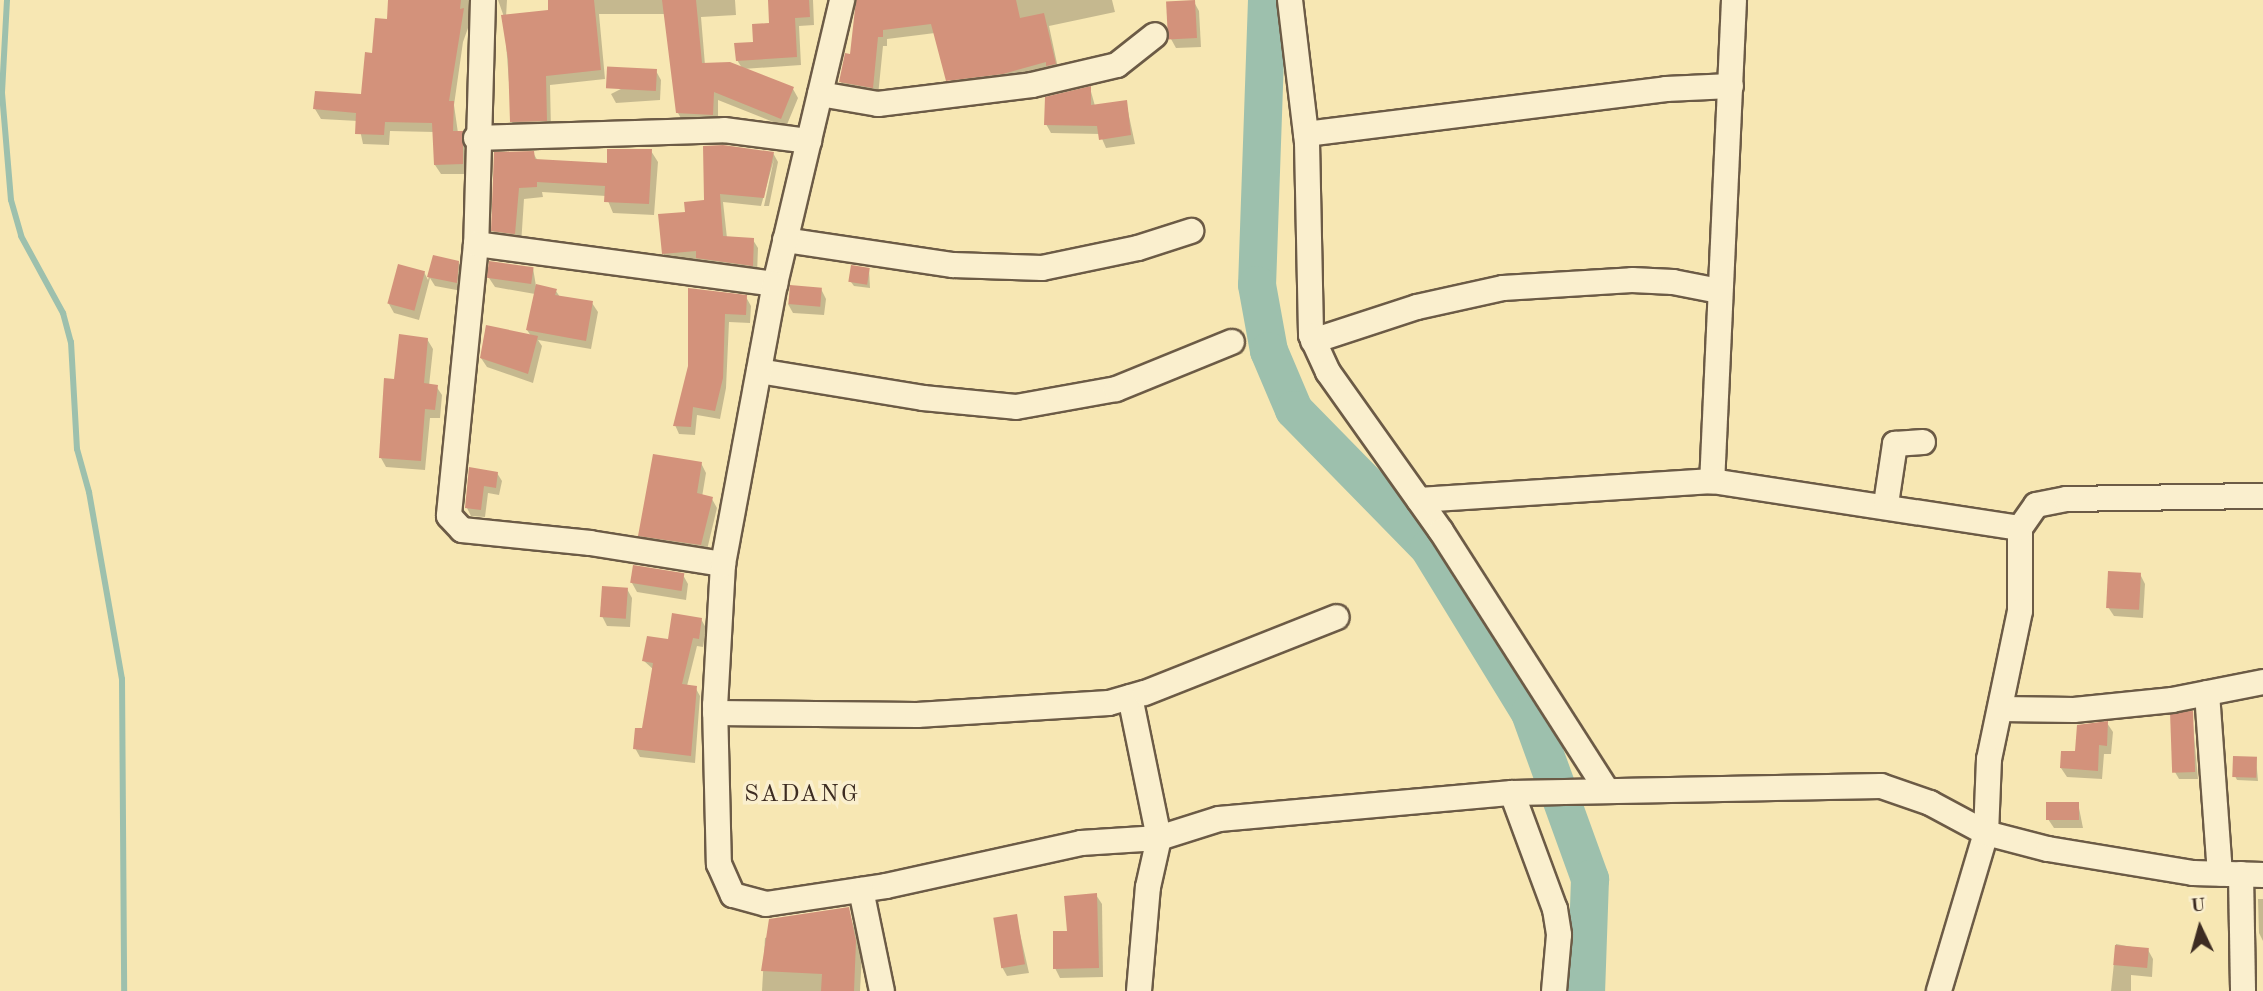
<!DOCTYPE html>
<html>
<head>
<meta charset="utf-8">
<style>
  body { margin:0 }
  #map { position:relative; width:2263px; height:991px; overflow:hidden; background:#f7e7b3; font-family:"Old Standard TT",serif }
  div>[style] { position:absolute }
  .shadow>* { inset:0; background:#0003 }
  .stream>* { height:6px; margin:-3px; padding:0 3px; transform-origin:3px; border-radius:3px; background:#9dc0ad }
  .river>* { height:38px; margin:-19px; padding:0 19px; transform-origin:19px; border-radius:19px; background:#9dc0ad }
  .building>* { inset:0; background:#d3927b; transform-origin:0 0 }
  .roads { filter:drop-shadow(2px 0 #6c5b46) drop-shadow(-2px 0 #6c5b46) drop-shadow(0 2px #6c5b46) drop-shadow(0 -2px #6c5b46) }
  .minor>* { height:24px; margin:-12px; padding:0 12px; transform-origin:12px; border-radius:12px; background:#faefce }
  span { translate:-50% -50%; white-space:nowrap; text-align:center; line-height:1.15; -webkit-text-stroke:7px #faefce; paint-order:stroke }
  .quarter-label { font-size:24px; color:#3d2c22; letter-spacing:2px }
  .north { position:absolute; left:2165px; top:893px; width:70px; height:70px; -webkit-text-stroke:5px #faefce; paint-order:stroke; rotate:355deg; font-size:19px; font-weight:700; line-height:28px; text-align:center; color:#3d2c22 }
  .north::after { content:''; display:block; margin:auto; width:24px; height:32px; background:#3d2c22; clip-path:polygon(50% 0,100% 100%,50% 72%,0 100%) }
</style>
</head>
<body>
<div id="map">
  <div class="shadow">
    <div style="clip-path:polygon(418px 0,478px 0,463px 42px,454px 105px,458px 133px,468px 142px,468px 174px,441px 174px,435px 165px,434px 132px,390px 131px,389px 145px,363px 144px,358px 121px,321px 119px,315px 109px,363px 96px,374px 55px,415px 22px)"></div>
    <div style="clip-path:polygon(498px 0,507px 0,506px 17px,550px 12px,549px 0,735px 0,736px 15px,701px 17px,705px 65px,742px 68px,737px 60px,771px 25px,770px 0,813px 0,814px 25px,799px 26px,801px 65px,743px 69px,793px 89px,798px 98px,786px 127px,718px 100px,718px 123px,683px 122px,678px 113px,665px 14px,599px 14px,605px 79px,550px 85px,551px 129px,517px 130px,512px 122px,504px 17px)"></div>
    <div style="clip-path:polygon(858px 0,1112px 0,1115px 12px,1049px 26px,1059px 73px,953px 89px,935px 33px,887px 39px,887px 46px,883px 46px,878px 96px,846px 91px,841px 82px,851px 56px)"></div>
    <div style="clip-path:polygon(1194px 2px,1199px 11px,1201px 47px,1176px 48px,1171px 39px)"></div>
    <div style="clip-path:polygon(656px 71px,661px 80px,660px 100px,616px 103px,611px 94px)"></div>
    <div style="clip-path:polygon(1090px 88px,1095px 106px,1126px 102px,1135px 144px,1106px 148px,1100px 134px,1051px 133px,1046px 124px)"></div>
    <div style="clip-path:polygon(651px 151px,658px 162px,654px 215px,613px 213px,606px 196px,542px 192px,543px 197px,524px 199px,521px 245px,500px 242px,493px 231px,533px 153px,538px 161px,608px 165px)"></div>
    <div style="clip-path:polygon(773px 153px,778px 162px,769px 206px,764px 206px,774px 159px,761px 206px,723px 202px,727px 238px,753px 240px,758px 248px,757px 274px,703px 267px,699px 259px,668px 262px,663px 253px,687px 214px)"></div>
    <div style="clip-path:polygon(434px 257px,458px 262px,464px 271px,462px 291px,435px 286px,430px 278px,419px 320px,394px 313px,389px 304px,424px 272px,428px 280px)"></div>
    <div style="clip-path:polygon(533px 268px,536px 286px,556px 291px,560px 297px,592px 303px,598px 312px,591px 349px,538px 340px,542px 346px,533px 383px,487px 367px,481px 358px,531px 336px,527px 330px,535px 294px,495px 287px,489px 278px)"></div>
    <div style="clip-path:polygon(869px 269px,870px 288px,854px 286px,851px 282px)"></div>
    <div style="clip-path:polygon(821px 289px,826px 299px,824px 315px,793px 313px,788px 304px)"></div>
    <div style="clip-path:polygon(690px 290px,746px 297px,751px 306px,750px 323px,729px 322px,726px 388px,720px 419px,697px 415px,695px 435px,679px 434px,675px 425px,689px 366px)"></div>
    <div style="clip-path:polygon(427px 339px,433px 349px,429px 386px,436px 386px,442px 395px,440px 418px,430px 418px,425px 470px,386px 467px,381px 458px,395px 381px)"></div>
    <div style="clip-path:polygon(701px 463px,706px 473px,702px 497px,712px 499px,717px 508px,706px 554px,645px 544px,640px 535px)"></div>
    <div style="clip-path:polygon(470px 469px,497px 473px,502px 481px,499px 495px,488px 493px,485px 517px,471px 516px,467px 508px)"></div>
    <div style="clip-path:polygon(2140px 574px,2145px 584px,2143px 618px,2114px 616px,2108px 607px)"></div>
    <div style="clip-path:polygon(683px 575px,688px 584px,686px 600px,637px 592px,632px 583px)"></div>
    <div style="clip-path:polygon(627px 589px,632px 598px,630px 627px,607px 626px,602px 616px)"></div>
    <div style="clip-path:polygon(701px 619px,706px 628px,703px 647px,697px 646px,687px 686px,695px 687px,700px 696px,695px 763px,640px 757px,635px 748px,644px 730px,654px 670px,644px 661px)"></div>
    <div style="clip-path:polygon(2192px 713px,2198px 779px,2179px 779px,2175px 772px)"></div>
    <div style="clip-path:polygon(2107px 723px,2113px 732px,2111px 754px,2104px 754px,2102px 779px,2067px 777px,2061px 768px)"></div>
    <div style="clip-path:polygon(2256px 758px,2258px 781px,2237px 780px,2235px 776px)"></div>
    <div style="clip-path:polygon(2078px 803px,2083px 828px,2054px 828px,2048px 819px)"></div>
    <div style="clip-path:polygon(1096px 895px,1102px 904px,1103px 977px,1060px 978px,1055px 968px,1069px 933px)"></div>
    <div style="clip-path:polygon(2258px 899px,2263px 899px,2263px 941px,2259px 933px)"></div>
    <div style="clip-path:polygon(848px 908px,862px 954px,860px 991px,762px 991px,765px 938px)"></div>
    <div style="clip-path:polygon(1016px 916px,1029px 973px,1007px 976px,1002px 967px)"></div>
    <div style="clip-path:polygon(2116px 944px,2148px 950px,2153px 959px,2152px 977px,2131px 975px,2131px 991px,2111px 991px)"></div>
  </div>
  <div class="stream">
    <div style="left:7px;top:0;width:93px;rotate:93.1deg"></div>
    <div style="left:2px;top:93px;width:107px;rotate:85.2deg"></div>
    <div style="left:11px;top:200px;width:37px;rotate:74deg"></div>
    <div style="left:21px;top:236px;width:88px;rotate:61.4deg"></div>
    <div style="left:63px;top:313px;width:30px;rotate:75deg"></div>
    <div style="left:71px;top:342px;width:107px;rotate:86.8deg"></div>
    <div style="left:77px;top:449px;width:45px;rotate:74.4deg"></div>
    <div style="left:89px;top:492px;width:190px;rotate:80deg"></div>
    <div style="left:122px;top:679px;width:312px;rotate:89.6deg"></div>
  </div>
  <div class="river">
    <div style="left:1267px;top:0;width:285px;rotate:92deg"></div>
    <div style="left:1257px;top:285px;width:67px;rotate:79.7deg"></div>
    <div style="left:1269px;top:351px;width:64px;rotate:67deg"></div>
    <div style="left:1294px;top:410px;width:193px;rotate:45.6deg"></div>
    <div style="left:1429px;top:548px;width:193px;rotate:58.5deg"></div>
    <div style="left:1530px;top:713px;width:177px;rotate:70.1deg"></div>
    <div style="left:1590px;top:879px;width:112px;rotate:92deg"></div>
  </div>
  <div class="building">
    <div style="clip-path:polygon(388px 0,461px 0,460px 9px,464px 8px,449px 101px,454px 101px,453px 131px,463px 131px,463px 164px,434px 165px,432px 123px,385px 122px,384px 135px,355px 134px,356px 113px,313px 109px,315px 91px,361px 94px,365px 52px,372px 53px,375px 18px,387px 19px)"></div>
    <div style="clip-path:polygon(548px 0,594px 0,601px 70px,546px 76px,547px 121px,510px 122px,508px 59px,501px 15px,548px 10px)"></div>
    <div style="clip-path:polygon(662px 0,696px 0,702px 63px,730px 62px,794px 87px,781px 119px,714px 92px,713px 115px,676px 113px)"></div>
    <div style="clip-path:polygon(768px 0,809px 0,810px 17px,795px 18px,797px 57px,736px 61px,734px 43px,753px 42px,752px 24px,769px 23px)"></div>
    <div style="clip-path:polygon(856px 0,1016px 0,1020px 18px,1044px 13px,1056px 64px,1046px 66px,1046px 62px,1003px 74px,946px 81px,931px 24px,883px 30px,883px 37px,878px 37px,873px 88px,839px 82px,845px 53px,850px 54px)"></div>
    <div style="left:1195px;top:0;width:38px;height:29px;rotate:87deg"></div>
    <div style="left:657px;top:69px;width:22px;height:50px;rotate:93deg"></div>
    <div style="clip-path:polygon(1091px 86px,1091px 105px,1127px 100px,1131px 135px,1099px 140px,1097px 126px,1044px 125px,1045px 97px)"></div>
    <div style="clip-path:polygon(723px 145px,774px 152px,764px 198px,720px 194px,723px 236px,754px 238px,753px 266px,696px 258px,696px 251px,662px 254px,658px 214px,685px 212px,684px 202px,704px 200px,703px 146px)"></div>
    <div style="clip-path:polygon(607px 149px,652px 149px,649px 204px,604px 202px,605px 186px,537px 182px,537px 187px,519px 188px,515px 234px,491px 231px,494px 152px,534px 151px,535px 159px,607px 163px)"></div>
    <div style="clip-path:polygon(433px 255px,459px 261px,457px 283px,427px 277px)"></div>
    <div style="left:489px;top:261px;width:45px;height:17px;rotate:8deg"></div>
    <div style="left:398px;top:264px;width:28px;height:41px;rotate:15deg"></div>
    <div style="left:851px;top:265px;width:19px;height:17px;rotate:9deg"></div>
    <div style="clip-path:polygon(536px 284px,557px 289px,555px 295px,593px 301px,586px 341px,526px 330px)"></div>
    <div style="left:790px;top:285px;width:32px;height:19px;rotate:5deg"></div>
    <div style="clip-path:polygon(688px 288px,747px 295px,746px 315px,725px 314px,723px 378px,715px 411px,693px 407px,691px 427px,673px 426px,688px 366px)"></div>
    <div style="clip-path:polygon(486px 325px,538px 336px,528px 374px,480px 358px)"></div>
    <div style="clip-path:polygon(399px 334px,428px 338px,424px 383px,438px 385px,435px 410px,425px 409px,421px 461px,379px 458px,384px 378px,394px 379px)"></div>
    <div style="clip-path:polygon(653px 454px,702px 462px,697px 493px,713px 497px,701px 545px,638px 536px)"></div>
    <div style="clip-path:polygon(469px 467px,498px 472px,496px 488px,484px 486px,481px 510px,465px 508px)"></div>
    <div style="left:633px;top:565px;width:52px;height:18px;rotate:9deg"></div>
    <div style="left:2108px;top:571px;width:33px;height:37px;rotate:3deg"></div>
    <div style="left:602px;top:586px;width:26px;height:31px;rotate:4deg"></div>
    <div style="clip-path:polygon(672px 613px,702px 618px,699px 639px,693px 638px,682px 684px,697px 686px,691px 756px,633px 749px,635px 728px,642px 728px,653px 663px,642px 661px,647px 636px,668px 639px)"></div>
    <div style="left:2193px;top:711px;width:61px;height:23px;rotate:88deg"></div>
    <div style="clip-path:polygon(2108px 721px,2107px 746px,2099px 745px,2098px 771px,2060px 768px,2061px 751px,2075px 751px,2077px 725px)"></div>
    <div style="left:2233px;top:756px;width:24px;height:21px;rotate:2deg"></div>
    <div style="left:2046px;top:802px;width:33px;height:18px"></div>
    <div style="clip-path:polygon(1097px 893px,1099px 968px,1053px 969px,1053px 931px,1067px 931px,1064px 896px)"></div>
    <div style="clip-path:polygon(849px 907px,856px 941px,854px 991px,821px 991px,822px 974px,761px 971px,769px 919px)"></div>
    <div style="left:1017px;top:914px;width:51px;height:24px;rotate:81deg"></div>
    <div style="left:2115px;top:945px;width:34px;height:20px;rotate:5deg"></div>
  </div>
  <div class="roads">
    <div class="minor">
      <div style="left:483px;top:0;width:244px;rotate:91.6deg"></div>
      <div style="left:476px;top:244px;width:273px;rotate:95.7deg"></div>
      <div style="left:449px;top:516px;width:19px;rotate:47deg"></div>
      <div style="left:462px;top:530px;width:129px;rotate:5.8deg"></div>
      <div style="left:590px;top:543px;width:135px;rotate:9deg"></div>
      <div style="left:723px;top:564px;width:141px;rotate:93.2deg"></div>
      <div style="left:715px;top:705px;width:159px;rotate:88.6deg"></div>
      <div style="left:719px;top:864px;width:34px;rotate:66deg"></div>
      <div style="left:733px;top:895px;width:34px;rotate:15deg"></div>
      <div style="left:766px;top:904px;width:121px;rotate:-8.5deg"></div>
      <div style="left:886px;top:886px;width:200px;rotate:-12.4deg"></div>
      <div style="left:1081px;top:843px;width:78px;rotate:-3.7deg"></div>
      <div style="left:1159px;top:838px;width:144px;rotate:-101.6deg"></div>
      <div style="left:1290px;top:0;width:143px;rotate:83.2deg"></div>
      <div style="left:1307px;top:142px;width:193px;rotate:88.8deg"></div>
      <div style="left:1311px;top:335px;width:41px;rotate:65.3deg"></div>
      <div style="left:1328px;top:372px;width:195px;rotate:54.6deg"></div>
      <div style="left:1441px;top:531px;width:306px;rotate:57.4deg"></div>
      <div style="left:1734px;top:0;width:482px;rotate:92.6deg"></div>
      <div style="left:1712px;top:481px;width:312px;rotate:8.7deg"></div>
      <div style="left:2020px;top:528px;width:83px;rotate:90deg"></div>
      <div style="left:2020px;top:611px;width:151px;rotate:101.8deg"></div>
      <div style="left:1989px;top:759px;width:74px;rotate:92.3deg"></div>
      <div style="left:1986px;top:833px;width:165px;rotate:106.6deg"></div>
      <div style="left:820px;top:94px;width:59px;rotate:9.8deg"></div>
      <div style="left:878px;top:104px;width:155px;rotate:-7deg"></div>
      <div style="left:1032px;top:85px;width:87px;rotate:-13.2deg"></div>
      <div style="left:1117px;top:65px;width:48px;rotate:-38.3deg"></div>
      <div style="left:1306px;top:134px;width:363px;rotate:-7.1deg"></div>
      <div style="left:1666px;top:89px;width:65px;rotate:-2.6deg"></div>
      <div style="left:476px;top:138px;width:248px;rotate:-1.8deg"></div>
      <div style="left:724px;top:130px;width:86px;rotate:7.4deg"></div>
      <div style="left:785px;top:240px;width:170px;rotate:8.5deg"></div>
      <div style="left:953px;top:265px;width:89px;rotate:1.9deg"></div>
      <div style="left:1042px;top:268px;width:98px;rotate:-11.8deg"></div>
      <div style="left:1138px;top:248px;width:56px;rotate:-17.8deg"></div>
      <div style="left:476px;top:244px;width:302px;rotate:7.6deg"></div>
      <div style="left:775px;top:284px;width:292px;rotate:-76.7deg"></div>
      <div style="left:1313px;top:341px;width:109px;rotate:-18.1deg"></div>
      <div style="left:1417px;top:307px;width:88px;rotate:-12.5deg"></div>
      <div style="left:1503px;top:288px;width:129px;rotate:-3.5deg"></div>
      <div style="left:1632px;top:280px;width:41px;rotate:2.8deg"></div>
      <div style="left:1673px;top:282px;width:47px;rotate:11.1deg"></div>
      <div style="left:759px;top:371px;width:166px;rotate:9.3deg"></div>
      <div style="left:923px;top:398px;width:93px;rotate:5.5deg"></div>
      <div style="left:1016px;top:407px;width:102px;rotate:-10.2deg"></div>
      <div style="left:1116px;top:389px;width:125px;rotate:-22.1deg"></div>
      <div style="left:1419px;top:500px;width:294px;rotate:-3.7deg"></div>
      <div style="left:1886px;top:504px;width:61px;rotate:-81.5deg"></div>
      <div style="left:1895px;top:444px;width:28px;rotate:-4deg"></div>
      <div style="left:2020px;top:528px;width:28px;rotate:-55deg"></div>
      <div style="left:2036px;top:505px;width:31px;rotate:-11deg"></div>
      <div style="left:2066px;top:499px;width:197px;rotate:-0.9deg"></div>
      <div style="left:723px;top:564px;width:285px;rotate:-79.5deg"></div>
      <div style="left:2207px;top:693px;width:181px;rotate:85.9deg"></div>
      <div style="left:2001px;top:709px;width:73px;rotate:0.8deg"></div>
      <div style="left:2074px;top:710px;width:99px;rotate:-5.8deg"></div>
      <div style="left:2172px;top:700px;width:93px;rotate:-11.2deg"></div>
      <div style="left:715px;top:713px;width:202px;rotate:0.6deg"></div>
      <div style="left:917px;top:715px;width:192px;rotate:-3.6deg"></div>
      <div style="left:1109px;top:703px;width:37px;rotate:-16deg"></div>
      <div style="left:1145px;top:693px;width:206px;rotate:-21.6deg"></div>
      <div style="left:1512px;top:793px;width:124px;rotate:69.7deg"></div>
      <div style="left:1555px;top:909px;width:26px;rotate:81deg"></div>
      <div style="left:1559px;top:935px;width:56px;rotate:95.1deg"></div>
      <div style="left:2241px;top:874px;width:117px;rotate:89deg"></div>
      <div style="left:861px;top:890px;width:103px;rotate:78.3deg"></div>
      <div style="left:1139px;top:991px;width:104px;rotate:-85.1deg"></div>
      <div style="left:1148px;top:887px;width:50px;rotate:-77.3deg"></div>
      <div style="left:1159px;top:838px;width:63px;rotate:-17.6deg"></div>
      <div style="left:1219px;top:819px;width:294px;rotate:-5.1deg"></div>
      <div style="left:1512px;top:793px;width:369px;rotate:-1.1deg"></div>
      <div style="left:1881px;top:786px;width:52px;rotate:19.1deg"></div>
      <div style="left:1930px;top:803px;width:64px;rotate:28.2deg"></div>
      <div style="left:1986px;top:833px;width:64px;rotate:14.5deg"></div>
      <div style="left:2048px;top:849px;width:147px;rotate:9.4deg"></div>
      <div style="left:2193px;top:873px;width:70px;rotate:1.6deg"></div>
    </div>
  </div>
  <div class="quarter-label">
    <span style="left:802px;top:796px">SADANG</span>
  </div>
  <div class="north">U</div>
</div>
</body>
</html>
